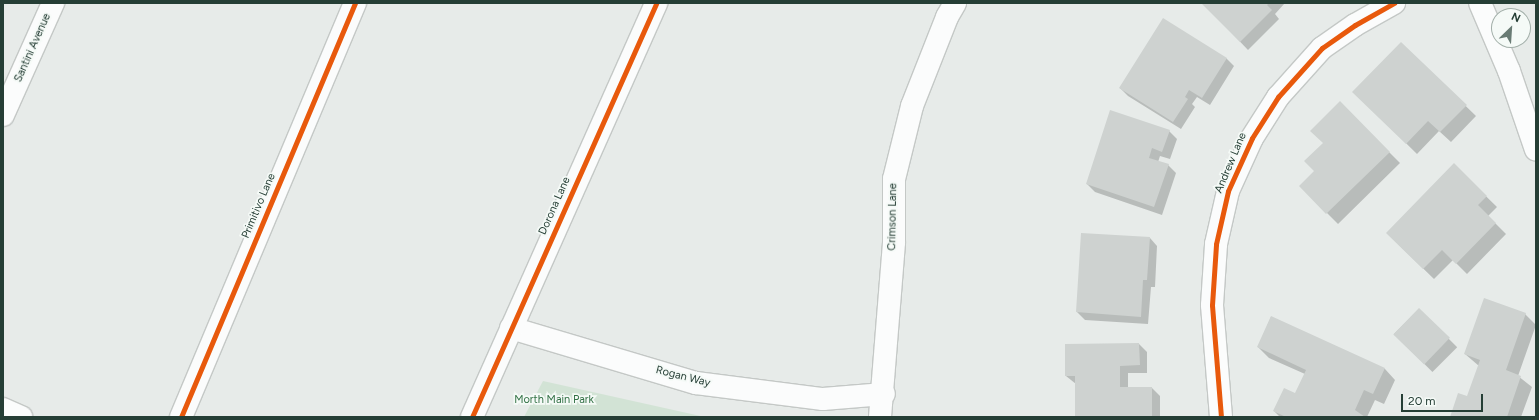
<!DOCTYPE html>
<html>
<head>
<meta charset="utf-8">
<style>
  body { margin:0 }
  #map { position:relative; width:1539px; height:420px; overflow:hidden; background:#e7ebe9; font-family:Figtree,sans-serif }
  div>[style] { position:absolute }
  .green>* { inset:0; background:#d2e3d5 }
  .shadow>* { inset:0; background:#0003; transform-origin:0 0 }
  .building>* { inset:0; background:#ced2d0; transform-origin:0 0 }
  .roads { filter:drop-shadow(1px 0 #c4c8c6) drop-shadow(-1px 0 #c4c8c6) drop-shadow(0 1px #c4c8c6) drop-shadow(0 -1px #c4c8c6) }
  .minor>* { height:22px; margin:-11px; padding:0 11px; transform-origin:11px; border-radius:11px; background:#fbfcfc }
  .cycleway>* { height:5px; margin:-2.5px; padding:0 2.5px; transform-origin:2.5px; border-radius:2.5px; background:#e8590c }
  span { translate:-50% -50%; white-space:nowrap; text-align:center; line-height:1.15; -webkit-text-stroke:3.5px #f5faf7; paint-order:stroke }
  .street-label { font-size:11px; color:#253e35 }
  .park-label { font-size:11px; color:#327145 }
  .frame { position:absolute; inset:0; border:4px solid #253e35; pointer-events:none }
  .north { position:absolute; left:1491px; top:8px; width:40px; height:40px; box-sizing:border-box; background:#f5faf7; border:1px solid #a2afa9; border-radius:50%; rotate:25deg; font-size:11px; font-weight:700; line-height:16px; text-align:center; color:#253e35 }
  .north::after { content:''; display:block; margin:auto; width:14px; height:18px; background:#697b74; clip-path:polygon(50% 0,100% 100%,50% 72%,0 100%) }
  .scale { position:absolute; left:1401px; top:394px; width:82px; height:18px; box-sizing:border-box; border:2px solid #253e35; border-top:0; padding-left:5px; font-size:12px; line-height:14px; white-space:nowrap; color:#253e35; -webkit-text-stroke:3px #f5faf7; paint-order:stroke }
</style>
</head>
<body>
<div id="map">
  <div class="green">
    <div style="clip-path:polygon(543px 381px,705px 417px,524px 417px)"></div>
  </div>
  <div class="shadow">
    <div style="clip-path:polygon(1203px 3px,1285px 3px,1275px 14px,1279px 19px,1248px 50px)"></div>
    <div style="clip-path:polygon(1401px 43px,1476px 116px,1451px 142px,1439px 131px,1417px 154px,1354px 92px)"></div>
    <div style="clip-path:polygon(1226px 58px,1234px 66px,1210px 105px,1197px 97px,1192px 104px,1195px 107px,1181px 129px,1128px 96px,1120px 88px)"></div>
    <div style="clip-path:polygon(1340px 103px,1400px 163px,1338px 224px,1300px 186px,1316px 172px)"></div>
    <div style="clip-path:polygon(1169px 131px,1177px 139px,1170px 159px,1160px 156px,1158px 162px,1168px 165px,1176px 173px,1162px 215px,1095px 192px,1087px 184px)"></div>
    <div style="clip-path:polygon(1454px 165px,1497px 207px,1488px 216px,1506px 234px,1467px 274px,1453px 260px,1434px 279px,1398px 244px)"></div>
    <div style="clip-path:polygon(1150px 238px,1157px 246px,1155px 287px,1151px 287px,1148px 324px,1085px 320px,1077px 312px)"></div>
    <div style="left:1419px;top:309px;width:54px;height:35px;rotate:45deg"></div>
    <div style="clip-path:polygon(1525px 314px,1536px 325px,1518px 376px,1532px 387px,1521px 417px,1451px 417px,1468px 397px,1479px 366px,1465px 354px)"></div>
    <div style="clip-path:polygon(1271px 317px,1385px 369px,1395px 380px,1384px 404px,1375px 400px,1367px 417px,1280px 417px,1274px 411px,1296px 395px,1305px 374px,1269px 358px,1258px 347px)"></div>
    <div style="clip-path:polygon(1139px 344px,1147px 352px,1147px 373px,1128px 373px,1128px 388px,1152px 388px,1160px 396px,1160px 417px,1076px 417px,1076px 384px,1066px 376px)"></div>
  </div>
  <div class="building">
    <div style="clip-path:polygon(1201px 3px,1269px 3px,1267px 5px,1272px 10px,1240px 42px)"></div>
    <div style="clip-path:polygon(1163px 18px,1227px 58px,1202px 98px,1189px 90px,1185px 97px,1188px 99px,1173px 122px,1119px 88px)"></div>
    <div style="clip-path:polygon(1401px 42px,1467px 105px,1440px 132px,1428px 121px,1406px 144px,1352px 92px)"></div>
    <div style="clip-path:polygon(1340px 101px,1390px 152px,1326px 214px,1299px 186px,1314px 171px,1304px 161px,1323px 143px,1310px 131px)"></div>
    <div style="clip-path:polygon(1110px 110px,1170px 130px,1162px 152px,1152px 148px,1149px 158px,1169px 164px,1154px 207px,1086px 184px)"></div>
    <div style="clip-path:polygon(1454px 163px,1487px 196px,1478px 205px,1496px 223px,1456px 264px,1442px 250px,1423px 269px,1386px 233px)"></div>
    <div style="clip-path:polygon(1081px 233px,1150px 237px,1147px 280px,1143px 280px,1141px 317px,1076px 312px)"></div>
    <div style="clip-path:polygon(1484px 298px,1526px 313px,1506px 370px,1521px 376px,1507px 417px,1450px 417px,1458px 393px,1467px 396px,1480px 360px,1464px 354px)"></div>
    <div style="left:1419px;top:308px;width:43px;height:37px;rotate:44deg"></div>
    <div style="clip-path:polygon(1271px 316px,1385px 368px,1373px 394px,1364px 390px,1355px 410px,1365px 417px,1286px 417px,1273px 411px,1284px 388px,1295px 393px,1306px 370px,1257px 347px)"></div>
    <div style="clip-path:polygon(1139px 343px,1140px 365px,1120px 366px,1120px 387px,1152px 387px,1152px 417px,1075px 417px,1075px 376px,1065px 376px,1065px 344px)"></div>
  </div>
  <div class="roads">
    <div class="minor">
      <div style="left:1480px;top:3px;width:74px;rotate:66.9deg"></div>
      <div style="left:1509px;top:71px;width:83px;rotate:71.1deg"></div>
      <div style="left:3px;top:115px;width:123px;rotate:-65.9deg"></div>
      <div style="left:511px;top:328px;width:193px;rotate:16.6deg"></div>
      <div style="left:696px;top:383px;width:128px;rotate:7.2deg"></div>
      <div style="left:823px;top:399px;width:61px;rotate:-4.7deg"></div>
      <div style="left:3px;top:409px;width:20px;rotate:24deg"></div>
      <div style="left:181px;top:417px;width:449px;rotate:-67.2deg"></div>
      <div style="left:472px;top:417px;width:453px;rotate:-66deg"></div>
      <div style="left:880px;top:417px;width:176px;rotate:-85.4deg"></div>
      <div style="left:894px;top:242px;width:63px;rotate:-90deg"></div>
      <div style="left:894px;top:179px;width:75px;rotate:-76.1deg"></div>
      <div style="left:912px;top:106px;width:96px;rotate:-68.5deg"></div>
      <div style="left:947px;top:17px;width:16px;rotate:-60deg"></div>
      <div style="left:1221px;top:417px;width:112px;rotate:-94.6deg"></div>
      <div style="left:1212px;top:305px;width:61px;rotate:-86.2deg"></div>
      <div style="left:1216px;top:244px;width:54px;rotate:-77.2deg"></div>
      <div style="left:1228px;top:191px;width:58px;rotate:-65.6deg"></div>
      <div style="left:1252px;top:138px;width:49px;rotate:-57.6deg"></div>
      <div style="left:1278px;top:97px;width:66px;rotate:-48.1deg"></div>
      <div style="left:1322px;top:48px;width:40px;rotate:-34.9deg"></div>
      <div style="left:1355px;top:25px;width:45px;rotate:-29.4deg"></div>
    </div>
  </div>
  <div class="cycleway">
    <div style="left:181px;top:417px;width:449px;rotate:-67.2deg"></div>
    <div style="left:472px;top:417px;width:453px;rotate:-66deg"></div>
    <div style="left:1221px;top:417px;width:112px;rotate:-94.6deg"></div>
    <div style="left:1212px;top:305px;width:61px;rotate:-86.2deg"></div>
    <div style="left:1216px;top:244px;width:54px;rotate:-77.2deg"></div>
    <div style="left:1228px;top:191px;width:58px;rotate:-65.6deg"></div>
    <div style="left:1252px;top:138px;width:49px;rotate:-57.6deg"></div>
    <div style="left:1278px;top:97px;width:66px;rotate:-48.1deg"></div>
    <div style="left:1322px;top:48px;width:40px;rotate:-34.9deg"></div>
    <div style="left:1355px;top:25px;width:45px;rotate:-29.4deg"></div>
  </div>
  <div class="street-label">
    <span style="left:33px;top:48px;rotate:-66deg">Santini Avenue</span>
    <span style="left:1231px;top:163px;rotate:-67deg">Andrew Lane</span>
    <span style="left:259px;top:206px;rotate:-67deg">Primitivo Lane</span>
    <span style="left:555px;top:206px;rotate:-66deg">Dorona Lane</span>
    <span style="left:893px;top:217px;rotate:-89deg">Crimson Lane</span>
    <span style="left:683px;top:377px;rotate:14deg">Rogan Way</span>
  </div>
  <div class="park-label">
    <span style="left:554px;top:400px">Morth Main Park</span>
  </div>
  <div class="frame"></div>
  <div class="north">N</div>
  <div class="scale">20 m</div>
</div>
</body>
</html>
